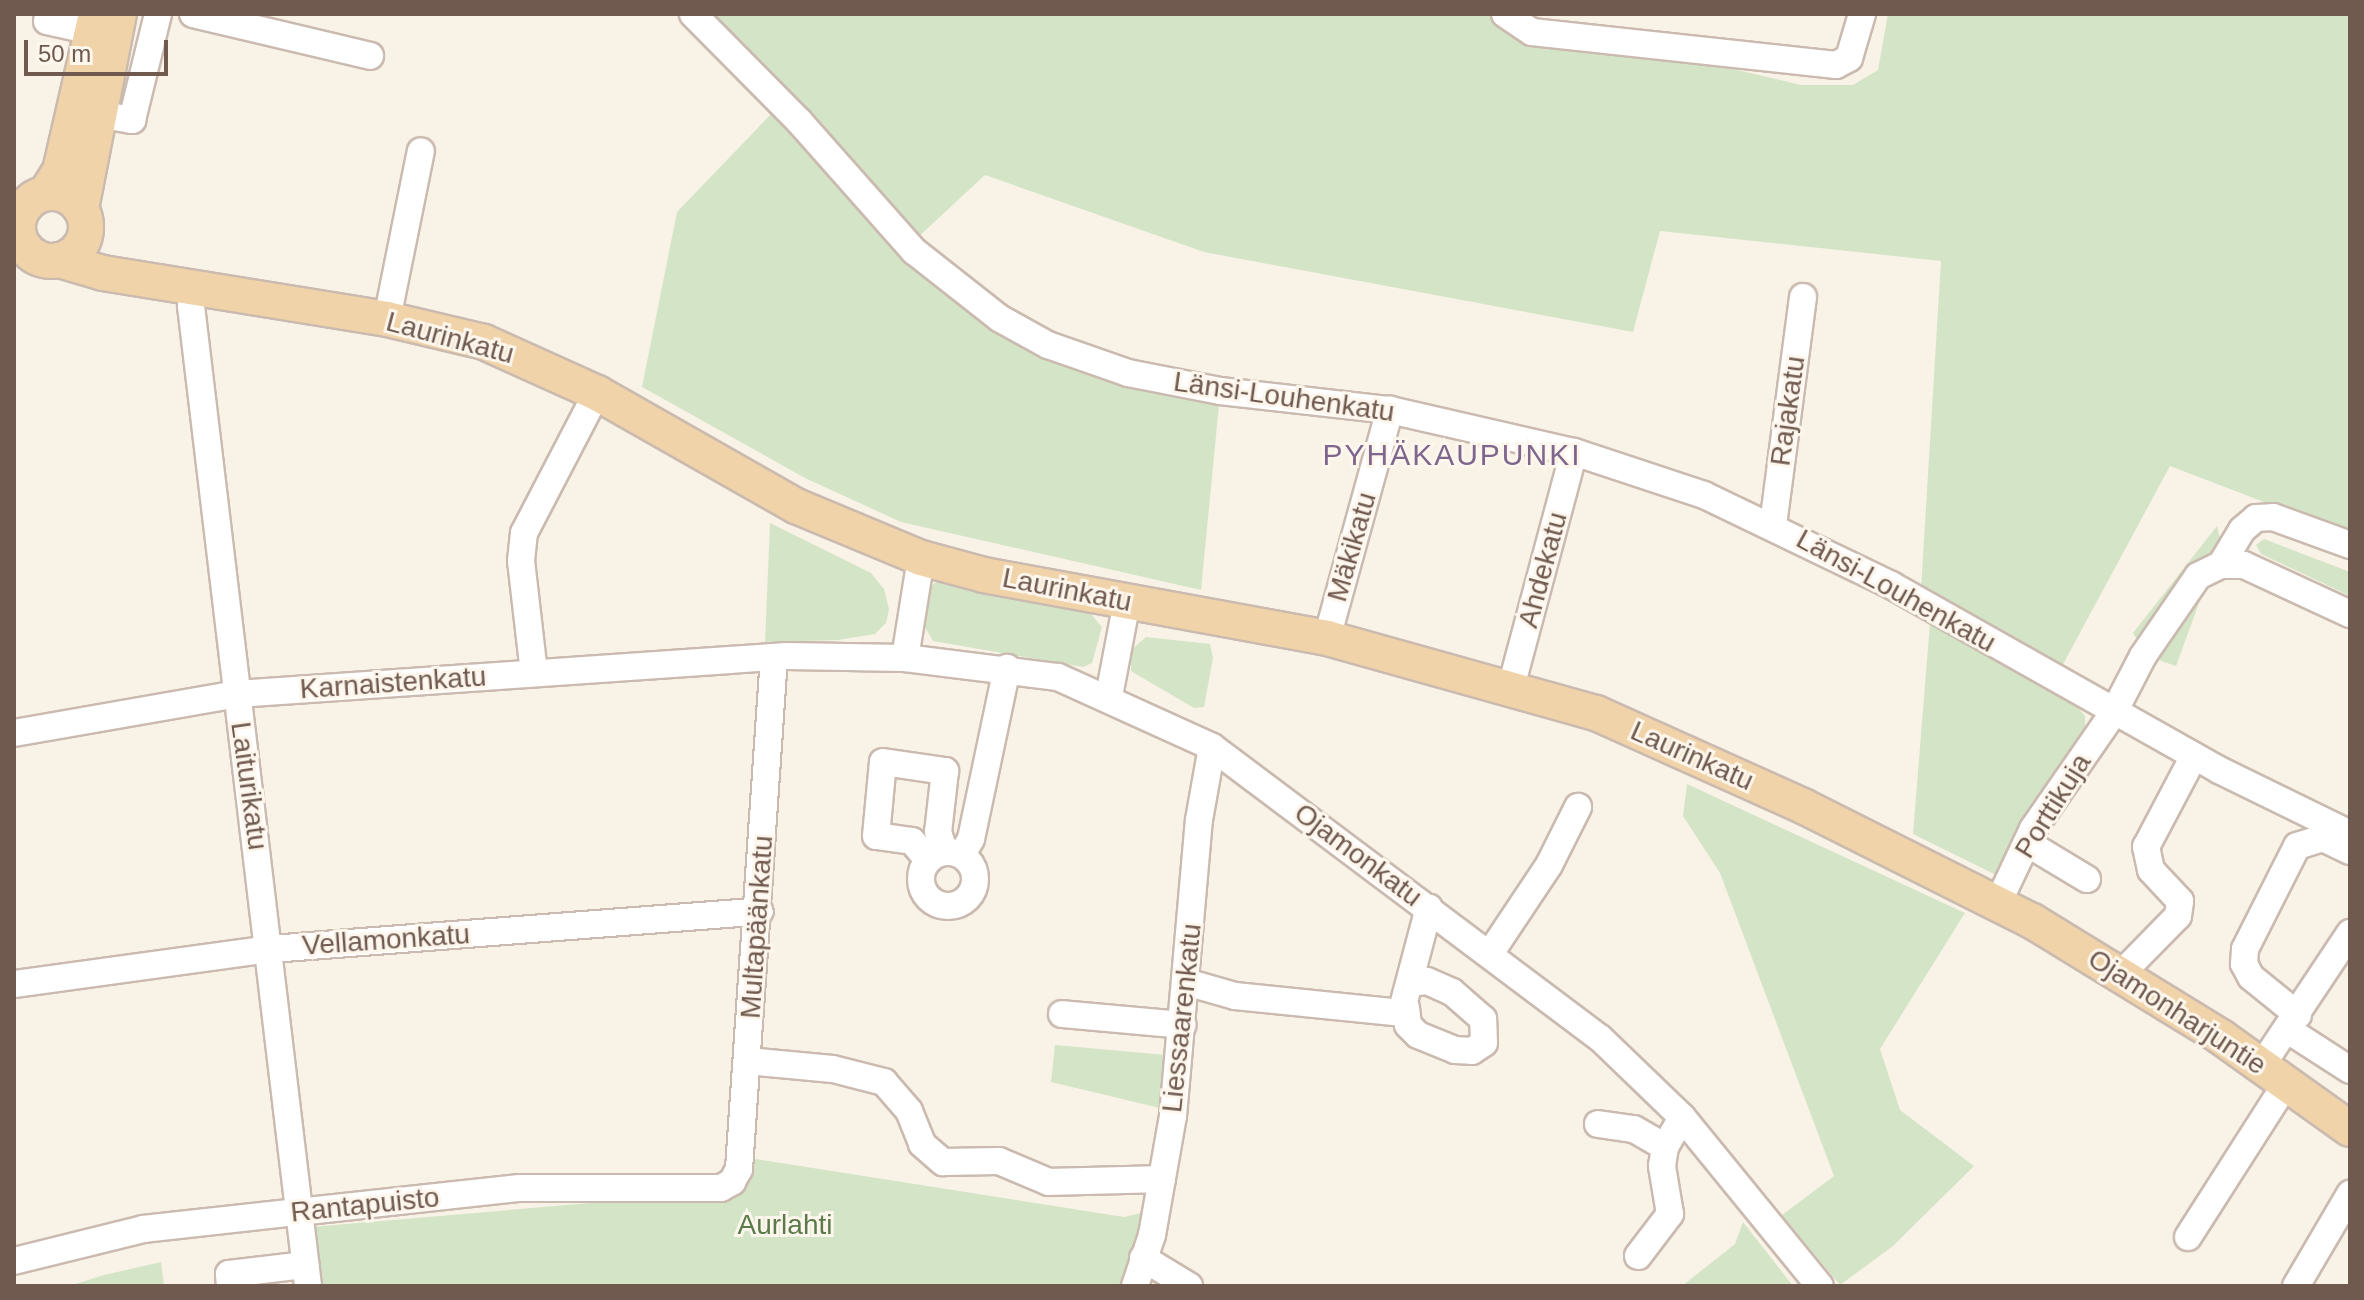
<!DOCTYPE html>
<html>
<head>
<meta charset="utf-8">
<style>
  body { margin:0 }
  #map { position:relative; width:2364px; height:1300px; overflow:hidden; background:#f9f2e7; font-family:Helvetica,sans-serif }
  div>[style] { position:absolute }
  .green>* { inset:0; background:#d4e5c7 }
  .roads { filter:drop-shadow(2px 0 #cabaaf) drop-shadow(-2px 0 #cabaaf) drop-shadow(0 2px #cabaaf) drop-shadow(0 -2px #cabaaf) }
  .minor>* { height:26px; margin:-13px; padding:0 13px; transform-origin:13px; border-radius:13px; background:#fff }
  .minor>.ring { margin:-13px; padding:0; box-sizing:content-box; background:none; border:26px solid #fff; border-radius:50% }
  .major>* { height:34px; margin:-17px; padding:0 17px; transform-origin:17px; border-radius:17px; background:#f0d3a8 }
  .major>.ring { margin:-17px; padding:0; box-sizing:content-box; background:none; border:34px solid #f0d3a8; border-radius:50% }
  span { translate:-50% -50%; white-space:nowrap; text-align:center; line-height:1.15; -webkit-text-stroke:6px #fdf6ed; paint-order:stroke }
  .street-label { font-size:28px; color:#705a4f }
  .park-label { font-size:28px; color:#5a7a4b }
  .neighbourhood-label { font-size:30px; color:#7e668c; letter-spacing:2px }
  .frame { position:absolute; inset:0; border:16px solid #705a4f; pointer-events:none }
  .scale { position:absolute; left:24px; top:40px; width:144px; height:36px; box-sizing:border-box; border:4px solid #705a4f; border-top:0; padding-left:10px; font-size:24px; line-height:28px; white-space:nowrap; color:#705a4f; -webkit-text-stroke:6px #fdf6ed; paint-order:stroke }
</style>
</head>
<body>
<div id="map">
  <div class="green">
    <div style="clip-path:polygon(712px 14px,1498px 14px,1801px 85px,1853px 85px,1878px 70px,1888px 14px,2350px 14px,2350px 535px,2170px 466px,2061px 668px,1921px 589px,1941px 261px,1660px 231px,1633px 332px,1204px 252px,985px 175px,916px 239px,804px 109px)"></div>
    <div style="clip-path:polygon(775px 110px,1042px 355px,1143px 391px,1219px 405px,1201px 590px,901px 522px,805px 478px,642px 387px,677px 212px)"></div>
    <div style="clip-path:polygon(770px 523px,871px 573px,884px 589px,889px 609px,886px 623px,875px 634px,838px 640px,765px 642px)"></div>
    <div style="clip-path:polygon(2217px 526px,2221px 542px,2183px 580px,2140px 645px,2133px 633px)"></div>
    <div style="clip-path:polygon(2264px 539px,2350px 572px,2350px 596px,2261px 554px,2256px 545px)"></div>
    <div style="clip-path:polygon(942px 579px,1090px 613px,1102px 627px,1092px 663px,1083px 667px,933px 641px,922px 622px,930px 586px)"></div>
    <div style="clip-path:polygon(2206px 584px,2176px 666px,2161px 661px,2155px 654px)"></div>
    <div style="clip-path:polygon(1930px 623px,2075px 704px,2085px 716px,2085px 742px,2004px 870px,1994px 874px,1913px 834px)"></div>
    <div style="clip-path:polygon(1146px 637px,1210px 644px,1213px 658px,1204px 707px,1194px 708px,1131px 671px,1131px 650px)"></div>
    <div style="clip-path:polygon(1687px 784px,1965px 913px,1880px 1049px,1900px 1110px,1974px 1166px,1893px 1246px,1840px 1285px,1782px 1215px,1834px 1176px,1720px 873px,1683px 816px)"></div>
    <div style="clip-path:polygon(1055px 1045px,1166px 1055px,1160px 1108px,1051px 1082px)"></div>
    <div style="clip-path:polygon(756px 1159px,1124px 1217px,1141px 1213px,1125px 1286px,319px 1286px,311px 1227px,590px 1203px,718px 1200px,743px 1178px)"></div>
    <div style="clip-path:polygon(1743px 1222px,1793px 1286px,1682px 1286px,1735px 1244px)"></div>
    <div style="clip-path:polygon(161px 1262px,164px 1286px,69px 1286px,104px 1275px)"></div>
  </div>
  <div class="roads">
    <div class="minor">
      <div style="left:193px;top:14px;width:182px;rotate:13.3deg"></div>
      <div style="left:693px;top:14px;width:151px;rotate:45.3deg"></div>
      <div style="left:799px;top:121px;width:174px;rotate:48.5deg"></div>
      <div style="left:914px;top:251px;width:108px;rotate:38.2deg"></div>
      <div style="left:999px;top:318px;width:56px;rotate:28.9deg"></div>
      <div style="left:1048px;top:345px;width:85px;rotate:19.3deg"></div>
      <div style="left:1128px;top:373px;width:94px;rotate:11.1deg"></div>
      <div style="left:1220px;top:391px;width:171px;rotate:6.4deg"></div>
      <div style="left:1390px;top:410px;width:189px;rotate:12.9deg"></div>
      <div style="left:1574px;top:452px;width:137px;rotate:18.3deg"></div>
      <div style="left:1704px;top:495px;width:208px;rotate:25.7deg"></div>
      <div style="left:1891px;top:585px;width:377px;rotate:29.4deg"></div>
      <div style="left:2219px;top:770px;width:146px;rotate:26deg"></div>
      <div style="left:1505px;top:14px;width:32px;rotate:34deg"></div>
      <div style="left:1532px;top:32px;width:306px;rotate:6.2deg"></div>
      <div style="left:1836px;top:65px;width:15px;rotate:-28deg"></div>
      <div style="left:1849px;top:58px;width:46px;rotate:-73.5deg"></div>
      <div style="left:47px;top:21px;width:46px;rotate:12.5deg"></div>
      <div style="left:98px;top:114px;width:35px;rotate:10deg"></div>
      <div style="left:132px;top:120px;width:109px;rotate:-76.2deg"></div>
      <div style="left:14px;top:215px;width:8px;rotate:-23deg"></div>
      <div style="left:14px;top:246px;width:11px;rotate:10deg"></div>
      <div style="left:194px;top:286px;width:20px;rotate:99deg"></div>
      <div style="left:191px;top:306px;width:987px;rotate:83.19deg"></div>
      <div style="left:387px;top:319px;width:171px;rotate:-78.6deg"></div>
      <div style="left:1773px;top:525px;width:230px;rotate:-82.5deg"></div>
      <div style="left:2221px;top:565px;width:41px;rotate:-59deg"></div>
      <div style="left:2242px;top:530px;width:18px;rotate:-41deg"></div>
      <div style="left:2256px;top:518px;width:17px;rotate:-3deg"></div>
      <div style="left:2273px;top:517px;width:82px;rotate:20deg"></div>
      <div style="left:1327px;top:638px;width:237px;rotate:-74.6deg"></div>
      <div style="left:905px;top:658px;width:101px;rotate:-80.9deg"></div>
      <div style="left:534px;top:673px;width:113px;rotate:-96.6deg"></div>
      <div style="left:521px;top:561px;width:28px;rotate:-84deg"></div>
      <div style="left:524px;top:533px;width:158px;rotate:-62.5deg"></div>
      <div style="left:1511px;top:687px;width:243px;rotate:-75deg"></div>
      <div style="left:1109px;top:696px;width:96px;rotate:-79.2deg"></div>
      <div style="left:14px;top:733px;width:226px;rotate:-9.9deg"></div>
      <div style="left:237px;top:694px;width:551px;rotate:-3.95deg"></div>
      <div style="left:787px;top:656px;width:118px;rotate:1deg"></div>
      <div style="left:905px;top:658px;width:154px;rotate:7.1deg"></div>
      <div style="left:1058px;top:677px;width:169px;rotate:24.4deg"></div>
      <div style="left:1212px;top:747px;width:485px;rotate:36.9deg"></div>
      <div style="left:1600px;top:1038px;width:114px;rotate:43.9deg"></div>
      <div style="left:1682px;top:1117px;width:218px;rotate:50.8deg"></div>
      <div style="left:2027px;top:843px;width:70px;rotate:31deg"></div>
      <div class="ring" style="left:921px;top:852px;width:28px;height:28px"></div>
      <div style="left:962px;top:855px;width:18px;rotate:-61deg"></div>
      <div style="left:971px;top:839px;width:175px;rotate:-78.1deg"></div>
      <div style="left:928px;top:860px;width:25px;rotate:-130deg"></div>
      <div style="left:912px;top:841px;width:36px;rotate:-172deg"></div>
      <div style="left:876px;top:836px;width:74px;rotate:-84.6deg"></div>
      <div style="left:883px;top:762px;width:63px;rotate:8.3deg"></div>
      <div style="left:945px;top:771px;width:61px;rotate:96.5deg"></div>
      <div style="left:938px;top:832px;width:20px;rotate:72deg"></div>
      <div style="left:1998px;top:903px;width:82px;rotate:-64.7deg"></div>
      <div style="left:2033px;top:829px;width:142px;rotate:-55.3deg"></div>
      <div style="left:2114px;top:712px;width:63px;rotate:-62.6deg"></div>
      <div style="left:2143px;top:656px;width:97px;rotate:-55.5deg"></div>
      <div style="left:2198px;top:576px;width:25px;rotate:-26deg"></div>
      <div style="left:2221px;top:565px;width:23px"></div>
      <div style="left:2244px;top:565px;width:117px;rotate:24.8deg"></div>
      <div style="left:1491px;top:952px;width:105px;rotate:-56.3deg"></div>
      <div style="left:1549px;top:865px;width:65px;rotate:-63.4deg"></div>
      <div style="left:2121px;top:974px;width:81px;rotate:-45.5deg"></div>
      <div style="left:2178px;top:916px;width:15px;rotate:-82deg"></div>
      <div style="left:2180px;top:901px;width:42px;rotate:-133.1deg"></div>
      <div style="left:2151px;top:870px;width:24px;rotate:-102deg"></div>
      <div style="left:2146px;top:847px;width:103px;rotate:-62.2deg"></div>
      <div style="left:1186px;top:982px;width:51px;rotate:15.9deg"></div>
      <div style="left:1235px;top:996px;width:167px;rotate:5.8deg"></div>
      <div style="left:1401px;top:1013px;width:109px;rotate:-75.1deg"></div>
      <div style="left:14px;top:984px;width:259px;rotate:-7.8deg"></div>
      <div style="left:271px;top:949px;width:490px;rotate:-4.4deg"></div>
      <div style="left:1406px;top:1008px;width:17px;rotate:83deg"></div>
      <div style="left:1408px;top:1025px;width:14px;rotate:45deg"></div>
      <div style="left:1418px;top:1035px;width:40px;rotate:22deg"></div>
      <div style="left:1455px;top:1050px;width:17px;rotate:3deg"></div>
      <div style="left:1472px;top:1051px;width:14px;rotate:-34deg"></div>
      <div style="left:1484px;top:1043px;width:24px;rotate:-92deg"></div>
      <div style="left:1483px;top:1019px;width:41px;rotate:-138.9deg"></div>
      <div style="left:1452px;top:992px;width:27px;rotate:-156deg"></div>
      <div style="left:1427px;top:981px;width:16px;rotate:173deg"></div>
      <div style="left:1062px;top:1014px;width:121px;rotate:5.2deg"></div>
      <div style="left:2298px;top:1015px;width:60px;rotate:-141deg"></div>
      <div style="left:2251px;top:977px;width:15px;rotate:-118deg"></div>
      <div style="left:2244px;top:964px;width:15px;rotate:-86deg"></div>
      <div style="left:2245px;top:949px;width:115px;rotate:-63.2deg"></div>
      <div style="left:2297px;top:846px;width:27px;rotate:-17deg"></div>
      <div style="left:2323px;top:838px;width:30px;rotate:26deg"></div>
      <div style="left:2288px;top:1030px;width:74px;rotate:32.8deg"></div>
      <div style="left:747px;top:1061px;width:86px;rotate:5.3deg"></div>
      <div style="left:833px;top:1069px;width:53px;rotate:14.3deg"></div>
      <div style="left:884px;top:1082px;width:38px;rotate:49deg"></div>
      <div style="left:909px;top:1111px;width:35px;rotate:68deg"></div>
      <div style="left:922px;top:1144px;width:28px;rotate:41deg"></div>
      <div style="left:943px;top:1162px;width:56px;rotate:-1deg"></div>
      <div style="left:999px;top:1161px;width:54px;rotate:22.8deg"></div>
      <div style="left:1049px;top:1182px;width:113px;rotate:-1.5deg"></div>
      <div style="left:2262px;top:1065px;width:159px;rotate:-56.3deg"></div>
      <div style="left:1598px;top:1124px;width:36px;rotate:8deg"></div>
      <div style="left:1634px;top:1129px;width:36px;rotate:30deg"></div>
      <div style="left:2188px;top:1237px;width:184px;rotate:-57.4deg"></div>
      <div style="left:1638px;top:1256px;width:53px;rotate:-52.7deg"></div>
      <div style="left:1670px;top:1214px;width:49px;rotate:-99.5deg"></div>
      <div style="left:1662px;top:1166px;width:19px;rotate:-81deg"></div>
      <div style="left:1665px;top:1147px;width:34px;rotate:-60deg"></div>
      <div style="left:1143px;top:1258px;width:54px;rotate:31.3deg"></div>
      <div style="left:14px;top:1261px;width:133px;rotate:-13.9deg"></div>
      <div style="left:143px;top:1229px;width:156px;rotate:-6.3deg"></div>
      <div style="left:298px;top:1212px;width:223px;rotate:-6.2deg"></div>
      <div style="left:520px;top:1188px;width:201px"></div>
      <div style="left:721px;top:1188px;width:13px;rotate:-29deg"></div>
      <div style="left:732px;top:1182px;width:15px;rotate:-62deg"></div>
      <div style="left:739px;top:1169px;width:513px;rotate:-86.09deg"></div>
      <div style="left:230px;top:1286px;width:12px;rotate:-95deg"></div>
      <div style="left:229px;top:1274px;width:77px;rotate:-6.8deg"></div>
      <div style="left:1135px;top:1286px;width:54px;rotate:-71.6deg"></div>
      <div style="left:1152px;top:1235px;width:121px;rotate:-80deg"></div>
      <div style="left:1173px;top:1116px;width:297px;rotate:-85deg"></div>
      <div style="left:1199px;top:820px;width:74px;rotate:-79.9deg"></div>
      <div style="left:2296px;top:1286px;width:107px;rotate:-59.6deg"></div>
    </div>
    <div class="major">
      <div class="ring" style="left:18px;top:193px;width:34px;height:34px"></div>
      <div style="left:46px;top:193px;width:26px;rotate:-58deg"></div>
      <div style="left:60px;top:171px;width:157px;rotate:-77.1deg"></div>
      <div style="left:81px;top:209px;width:199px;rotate:-79deg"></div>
      <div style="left:59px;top:260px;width:46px;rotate:16.5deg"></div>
      <div style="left:103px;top:273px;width:288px;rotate:9.2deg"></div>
      <div style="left:387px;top:319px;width:100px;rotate:13.3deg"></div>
      <div style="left:484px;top:342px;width:124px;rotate:24.3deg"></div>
      <div style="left:597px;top:393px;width:229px;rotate:29.6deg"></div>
      <div style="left:796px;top:506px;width:135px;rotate:22.6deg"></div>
      <div style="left:921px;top:558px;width:65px;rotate:15.1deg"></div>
      <div style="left:984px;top:575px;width:349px;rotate:10.4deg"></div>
      <div style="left:1327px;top:638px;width:279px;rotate:15.6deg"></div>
      <div style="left:1596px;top:713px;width:227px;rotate:24.2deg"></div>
      <div style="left:1803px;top:806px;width:256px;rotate:26.7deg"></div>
      <div style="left:2032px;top:921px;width:222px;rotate:31.5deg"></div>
      <div style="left:2221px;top:1037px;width:158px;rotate:35.5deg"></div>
    </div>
  </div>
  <div class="street-label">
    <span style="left:450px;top:338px;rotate:15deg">Laurinkatu</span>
    <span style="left:1284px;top:397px;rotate:8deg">Länsi-Louhenkatu</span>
    <span style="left:1788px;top:411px;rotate:-82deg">Rajakatu</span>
    <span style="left:1352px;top:547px;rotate:-74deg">Mäkikatu</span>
    <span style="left:1543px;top:570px;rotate:-75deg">Ahdekatu</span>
    <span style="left:1067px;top:590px;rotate:11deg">Laurinkatu</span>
    <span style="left:1896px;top:591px;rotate:29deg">Länsi-Louhenkatu</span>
    <span style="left:393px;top:683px;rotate:-4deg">Karnaistenkatu</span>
    <span style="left:1692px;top:756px;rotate:24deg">Laurinkatu</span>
    <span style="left:249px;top:786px;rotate:82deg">Laiturikatu</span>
    <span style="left:2053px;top:806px;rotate:-58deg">Porttikuja</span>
    <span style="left:1358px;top:855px;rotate:37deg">Ojamonkatu</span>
    <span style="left:757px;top:927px;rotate:-86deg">Multapäänkatu</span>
    <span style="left:386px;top:940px;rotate:-4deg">Vellamonkatu</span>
    <span style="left:2177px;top:1012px;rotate:33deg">Ojamonharjuntie</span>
    <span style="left:1182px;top:1018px;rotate:-84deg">Liessaarenkatu</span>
    <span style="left:365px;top:1205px;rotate:-6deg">Rantapuisto</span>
  </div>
  <div class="park-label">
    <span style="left:785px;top:1225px">Aurlahti</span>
  </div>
  <div class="neighbourhood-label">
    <span style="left:1452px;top:455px">PYHÄKAUPUNKI</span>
  </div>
  <div class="frame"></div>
  <div class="scale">50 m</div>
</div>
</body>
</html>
